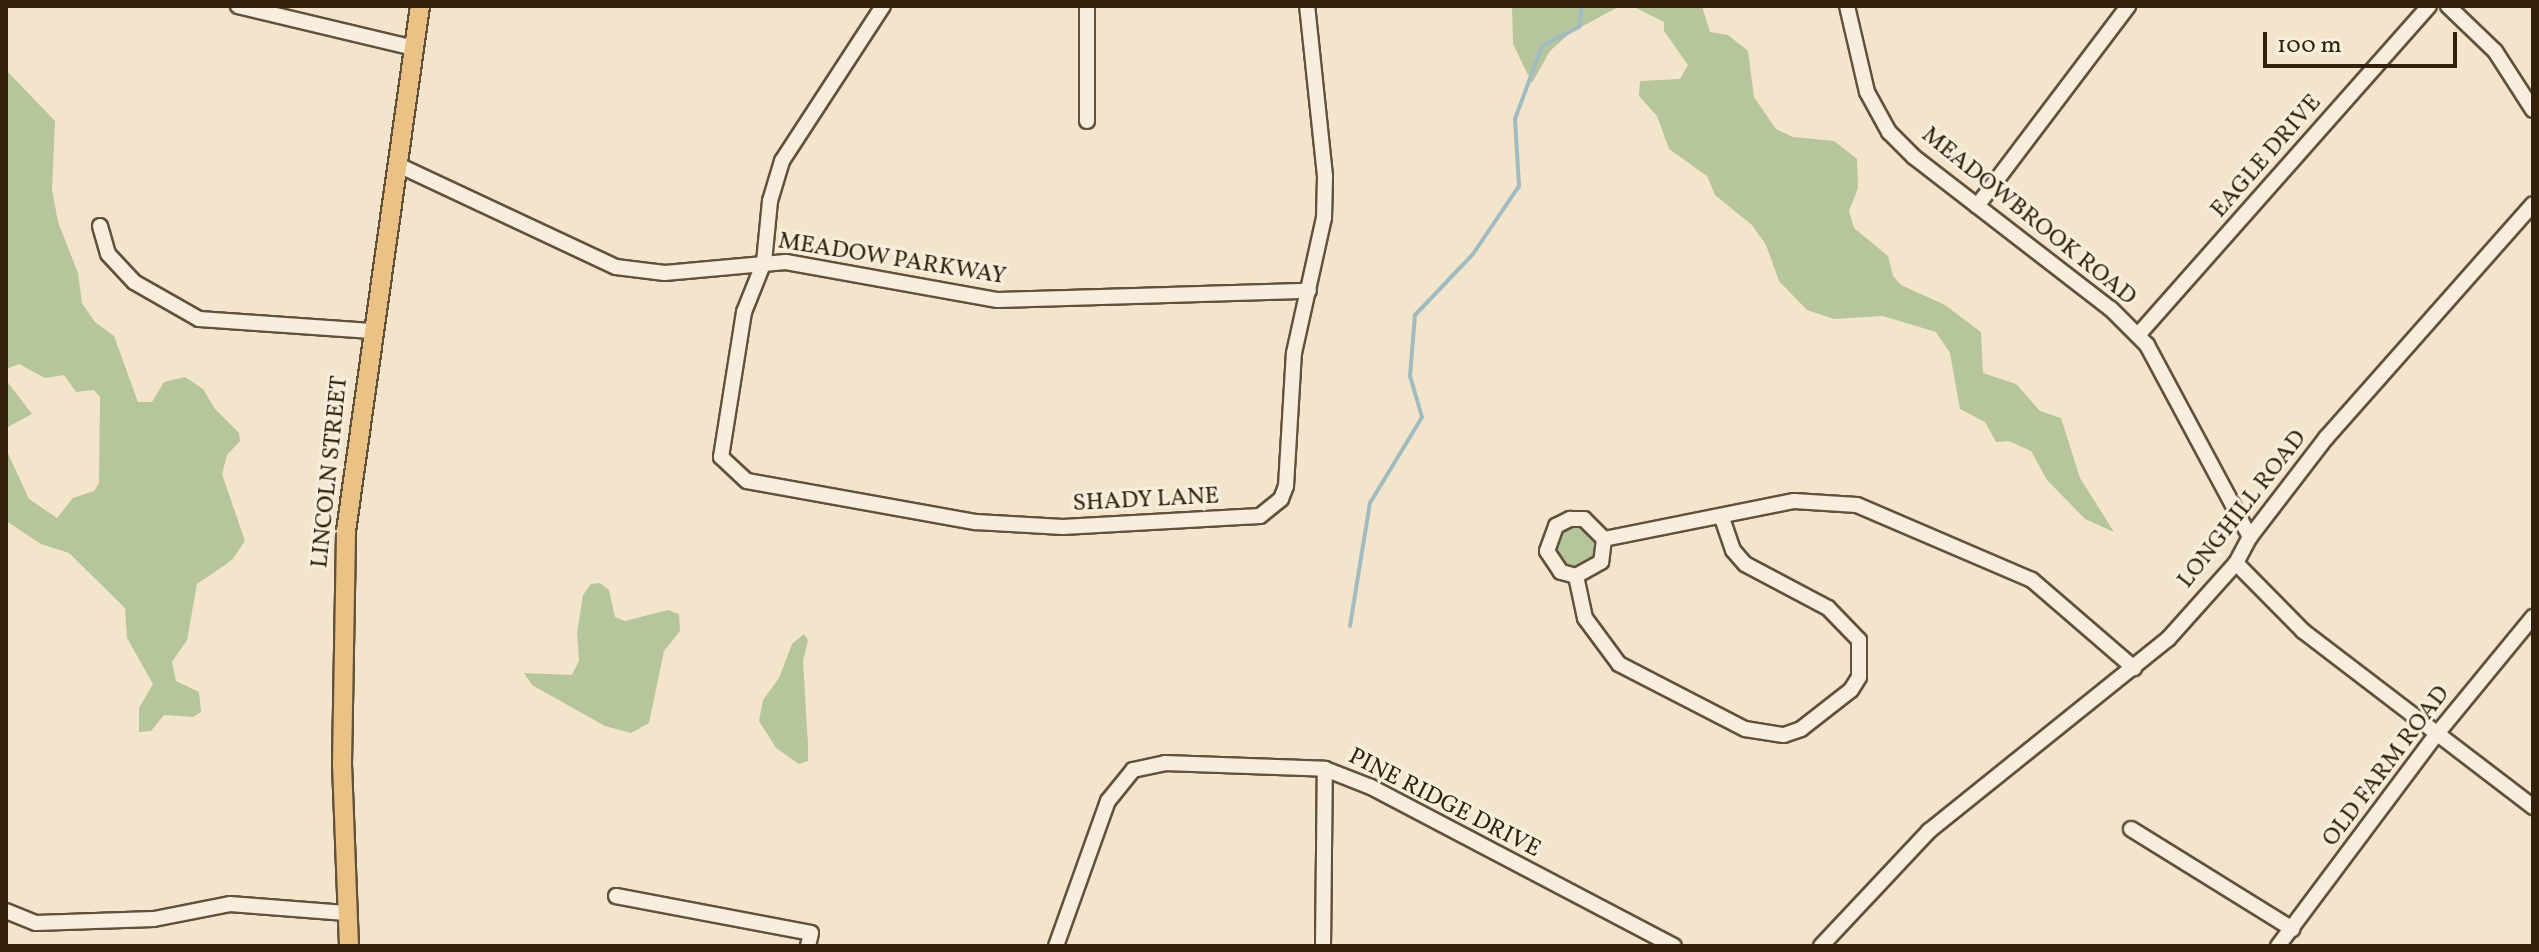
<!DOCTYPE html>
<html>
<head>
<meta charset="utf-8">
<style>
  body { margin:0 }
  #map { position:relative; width:2539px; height:952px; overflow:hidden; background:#f3e5cc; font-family:Vollkorn,serif }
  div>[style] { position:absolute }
  .green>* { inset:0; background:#b6c59b }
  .round { border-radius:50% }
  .stream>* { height:4px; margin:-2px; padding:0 2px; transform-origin:2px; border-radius:2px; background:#a0bcc1 }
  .roads { filter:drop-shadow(2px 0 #62513b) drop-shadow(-2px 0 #62513b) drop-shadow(0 2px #62513b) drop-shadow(0 -2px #62513b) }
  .minor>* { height:14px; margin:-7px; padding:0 7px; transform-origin:7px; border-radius:7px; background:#f7eede }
  .major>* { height:18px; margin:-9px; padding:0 9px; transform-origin:9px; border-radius:9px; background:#eac286 }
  span { translate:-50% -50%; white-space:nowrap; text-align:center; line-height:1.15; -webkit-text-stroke:6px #f7eede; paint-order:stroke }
  .street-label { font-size:24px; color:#32200b }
  .frame { position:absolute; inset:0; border:8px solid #32200b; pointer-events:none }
  .scale { position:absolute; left:2263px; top:32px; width:194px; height:36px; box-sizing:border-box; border:4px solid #32200b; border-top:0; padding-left:10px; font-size:24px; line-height:28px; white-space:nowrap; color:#32200b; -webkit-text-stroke:6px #f7eede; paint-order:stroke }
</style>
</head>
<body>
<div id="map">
  <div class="green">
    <div style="clip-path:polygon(1512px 6px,1620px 6px,1570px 33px,1550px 51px,1532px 83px,1513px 44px)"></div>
    <div style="clip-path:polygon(1632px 6px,1702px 6px,1710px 32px,1728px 35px,1748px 51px,1754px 97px,1776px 129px,1793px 137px,1834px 141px,1857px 159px,1858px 188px,1849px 211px,1854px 228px,1888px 256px,1893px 276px,1901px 285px,1945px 305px,1981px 332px,1983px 373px,2016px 384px,2040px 411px,2061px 418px,2080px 478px,2114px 532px,2085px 519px,2047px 480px,2031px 451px,2009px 441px,1996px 442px,1985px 422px,1960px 409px,1950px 353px,1936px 332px,1883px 316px,1834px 319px,1807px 310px,1779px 281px,1766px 245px,1752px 225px,1715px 195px,1707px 176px,1669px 149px,1657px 116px,1639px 96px,1640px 81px,1680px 79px,1688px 65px,1664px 31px,1664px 22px)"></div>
    <div style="clip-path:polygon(6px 70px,55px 121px,52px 189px,58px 222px,78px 273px,82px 303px,95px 322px,114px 336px,138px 402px,152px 402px,164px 382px,185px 377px,203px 389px,215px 409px,239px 433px,240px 441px,227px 455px,222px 474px,245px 541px,232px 560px,197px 584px,187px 640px,172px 662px,176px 681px,199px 692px,201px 712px,193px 717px,164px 715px,151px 731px,139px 732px,139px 708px,153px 684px,127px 638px,125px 608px,69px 553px,41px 544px,6px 521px,6px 449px,29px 499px,57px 518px,73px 498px,94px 491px,99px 483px,100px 397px,94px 390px,76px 392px,64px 375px,45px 378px,19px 364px,6px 369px)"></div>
    <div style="clip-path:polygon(6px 380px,32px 414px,6px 428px)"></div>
    <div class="round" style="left:1554px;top:526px;width:42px;height:42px"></div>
    <div style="clip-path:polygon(600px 583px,609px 590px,615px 617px,625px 621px,668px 610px,679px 614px,680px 631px,664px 651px,649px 723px,631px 733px,605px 726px,532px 685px,524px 673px,572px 675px,579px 661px,577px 633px,583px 595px,591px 584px)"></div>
    <div style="clip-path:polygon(804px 634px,808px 640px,803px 661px,808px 745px,808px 761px,799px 764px,776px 748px,759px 721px,763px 700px,779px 678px,792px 644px)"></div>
  </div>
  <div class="stream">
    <div style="left:1350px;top:626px;width:125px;rotate:-80.8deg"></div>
    <div style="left:1370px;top:503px;width:100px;rotate:-58.8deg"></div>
    <div style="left:1422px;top:417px;width:43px;rotate:-106.3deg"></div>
    <div style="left:1410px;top:376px;width:61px;rotate:-85.3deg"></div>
    <div style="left:1415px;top:315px;width:84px;rotate:-46.4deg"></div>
    <div style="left:1473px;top:254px;width:82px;rotate:-55.9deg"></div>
    <div style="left:1519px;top:186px;width:67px;rotate:-93.4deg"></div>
    <div style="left:1515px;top:119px;width:78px;rotate:-69.7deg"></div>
    <div style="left:1542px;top:46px;width:42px;rotate:-27.2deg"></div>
    <div style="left:1579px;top:27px;width:21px;rotate:-82deg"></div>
  </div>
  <div class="roads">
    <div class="minor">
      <div style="left:238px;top:6px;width:181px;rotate:13.4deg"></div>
      <div style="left:883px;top:6px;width:185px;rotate:123.1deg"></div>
      <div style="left:782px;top:161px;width:42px;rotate:106.7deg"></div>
      <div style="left:770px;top:201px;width:61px;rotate:95.6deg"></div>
      <div style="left:764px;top:262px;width:54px;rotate:111.8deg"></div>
      <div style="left:744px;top:312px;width:147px;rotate:99deg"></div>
      <div style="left:721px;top:457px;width:35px;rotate:43deg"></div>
      <div style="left:747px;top:481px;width:233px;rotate:10.2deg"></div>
      <div style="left:976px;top:522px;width:87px;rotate:3.3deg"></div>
      <div style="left:1063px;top:527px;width:197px;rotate:-3.2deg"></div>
      <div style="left:1260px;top:516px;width:27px;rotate:-39deg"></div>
      <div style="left:1281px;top:499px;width:14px;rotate:-69deg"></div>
      <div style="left:1286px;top:486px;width:133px;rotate:-86.6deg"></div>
      <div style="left:1294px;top:353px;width:138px;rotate:-77.5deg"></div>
      <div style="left:1324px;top:218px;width:42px;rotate:-88.6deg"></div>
      <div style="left:1325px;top:176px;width:171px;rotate:-96deg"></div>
      <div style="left:1087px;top:6px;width:115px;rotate:90deg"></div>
      <div style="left:1847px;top:6px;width:88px;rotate:76.9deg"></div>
      <div style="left:1867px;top:92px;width:46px;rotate:61.2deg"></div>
      <div style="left:1889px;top:132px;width:35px;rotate:45deg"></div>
      <div style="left:1914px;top:157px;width:249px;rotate:37.7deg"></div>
      <div style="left:2111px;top:309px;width:51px;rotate:45deg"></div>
      <div style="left:2147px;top:345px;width:218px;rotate:61.8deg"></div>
      <div style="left:2448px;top:6px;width:65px;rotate:43.8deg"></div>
      <div style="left:2495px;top:51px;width:70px;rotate:57.2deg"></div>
      <div style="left:396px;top:164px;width:243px;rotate:25.1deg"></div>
      <div style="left:616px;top:267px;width:49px;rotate:7deg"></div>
      <div style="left:665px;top:273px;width:121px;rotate:-5.2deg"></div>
      <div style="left:786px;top:262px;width:215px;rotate:10.2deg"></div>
      <div style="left:998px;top:300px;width:311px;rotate:-1.7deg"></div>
      <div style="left:1977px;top:206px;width:251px;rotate:-52.9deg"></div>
      <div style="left:100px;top:226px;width:29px;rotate:74deg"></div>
      <div style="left:108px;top:254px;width:38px;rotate:47deg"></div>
      <div style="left:134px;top:282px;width:75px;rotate:29.6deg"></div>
      <div style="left:199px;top:319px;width:173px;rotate:4deg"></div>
      <div style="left:2138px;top:335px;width:439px;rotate:-48.5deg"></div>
      <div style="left:1604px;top:539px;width:23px;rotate:97deg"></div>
      <div style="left:1601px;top:562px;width:29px;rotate:151deg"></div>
      <div style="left:1576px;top:576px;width:16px;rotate:-165deg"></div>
      <div style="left:1561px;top:572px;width:25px;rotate:-124deg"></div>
      <div style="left:1547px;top:551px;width:27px;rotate:-70deg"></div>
      <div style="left:1556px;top:526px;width:16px;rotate:-27deg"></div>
      <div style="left:1570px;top:519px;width:14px"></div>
      <div style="left:1584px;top:519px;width:28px;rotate:45deg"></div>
      <div style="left:1604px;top:539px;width:194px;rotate:-11.3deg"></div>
      <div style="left:1794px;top:501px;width:63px;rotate:3.6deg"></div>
      <div style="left:1857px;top:505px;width:190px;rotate:23.2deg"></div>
      <div style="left:2032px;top:580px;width:135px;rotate:40.8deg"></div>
      <div style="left:2236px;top:563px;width:95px;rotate:45.4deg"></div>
      <div style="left:2303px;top:631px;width:290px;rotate:37.4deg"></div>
      <div style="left:1576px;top:576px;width:43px;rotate:77.9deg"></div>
      <div style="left:1585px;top:618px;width:57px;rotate:53.5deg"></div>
      <div style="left:1619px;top:664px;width:142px;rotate:27.3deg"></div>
      <div style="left:1745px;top:729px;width:39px;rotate:9deg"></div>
      <div style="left:1784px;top:735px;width:18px;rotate:-19deg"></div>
      <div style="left:1801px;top:729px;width:63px;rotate:-38deg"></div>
      <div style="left:1851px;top:690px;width:15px;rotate:-58deg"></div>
      <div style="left:1859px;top:677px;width:37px;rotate:-90deg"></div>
      <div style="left:1859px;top:640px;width:45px;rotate:-134.1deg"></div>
      <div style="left:1828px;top:608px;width:94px;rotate:-152.1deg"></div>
      <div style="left:1745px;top:564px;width:18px;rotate:-131deg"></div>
      <div style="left:1733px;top:550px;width:36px;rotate:-109deg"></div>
      <div style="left:2131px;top:829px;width:190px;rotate:31.8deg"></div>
      <div style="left:616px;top:896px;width:198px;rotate:10.7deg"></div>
      <div style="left:811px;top:933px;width:13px;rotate:103deg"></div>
      <div style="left:6px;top:911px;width:32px;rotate:22deg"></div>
      <div style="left:36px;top:923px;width:118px;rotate:-1.9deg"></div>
      <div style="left:154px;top:919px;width:77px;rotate:-11.2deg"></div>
      <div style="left:230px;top:904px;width:116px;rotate:4.4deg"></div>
      <div style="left:1056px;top:946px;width:154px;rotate:-70.3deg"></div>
      <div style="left:1108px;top:801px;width:40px;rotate:-51deg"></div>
      <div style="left:1133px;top:770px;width:33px;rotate:-12deg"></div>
      <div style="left:1165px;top:763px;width:160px;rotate:2.1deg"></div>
      <div style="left:1325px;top:769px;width:49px;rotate:21.4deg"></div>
      <div style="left:1371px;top:787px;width:342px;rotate:27.7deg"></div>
      <div style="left:1323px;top:946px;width:177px;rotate:-89.4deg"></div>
      <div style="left:1821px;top:946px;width:158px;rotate:-46.8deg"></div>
      <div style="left:1929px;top:831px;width:307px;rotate:-38.8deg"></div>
      <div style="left:2168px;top:639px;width:102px;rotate:-48.2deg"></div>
      <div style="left:2236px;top:563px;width:30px;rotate:-62deg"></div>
      <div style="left:2250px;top:537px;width:125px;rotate:-52.5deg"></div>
      <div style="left:2326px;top:438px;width:312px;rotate:-48.5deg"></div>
      <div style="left:2278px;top:946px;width:264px;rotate:-53.2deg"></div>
      <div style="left:2436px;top:735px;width:153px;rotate:-50.6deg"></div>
    </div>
    <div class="major">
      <div style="left:349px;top:946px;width:182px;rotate:-92.2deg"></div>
      <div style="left:342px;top:764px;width:233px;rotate:-89deg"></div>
      <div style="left:346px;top:531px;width:530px;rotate:-81.98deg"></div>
    </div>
  </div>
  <div class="street-label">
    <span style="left:2267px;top:157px;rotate:-49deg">EAGLE DRIVE</span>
    <span style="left:2028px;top:217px;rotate:39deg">MEADOWBROOK ROAD</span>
    <span style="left:892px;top:260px;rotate:9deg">MEADOW PARKWAY</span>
    <span style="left:331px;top:472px;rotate:-84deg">LINCOLN STREET</span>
    <span style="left:1146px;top:501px;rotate:-3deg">SHADY LANE</span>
    <span style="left:2243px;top:510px;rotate:-52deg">LONGHILL ROAD</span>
    <span style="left:2387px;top:767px;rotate:-53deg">OLD FARM ROAD</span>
    <span style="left:1444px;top:804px;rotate:27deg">PINE RIDGE DRIVE</span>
  </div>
  <div class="frame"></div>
  <div class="scale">100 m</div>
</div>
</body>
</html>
